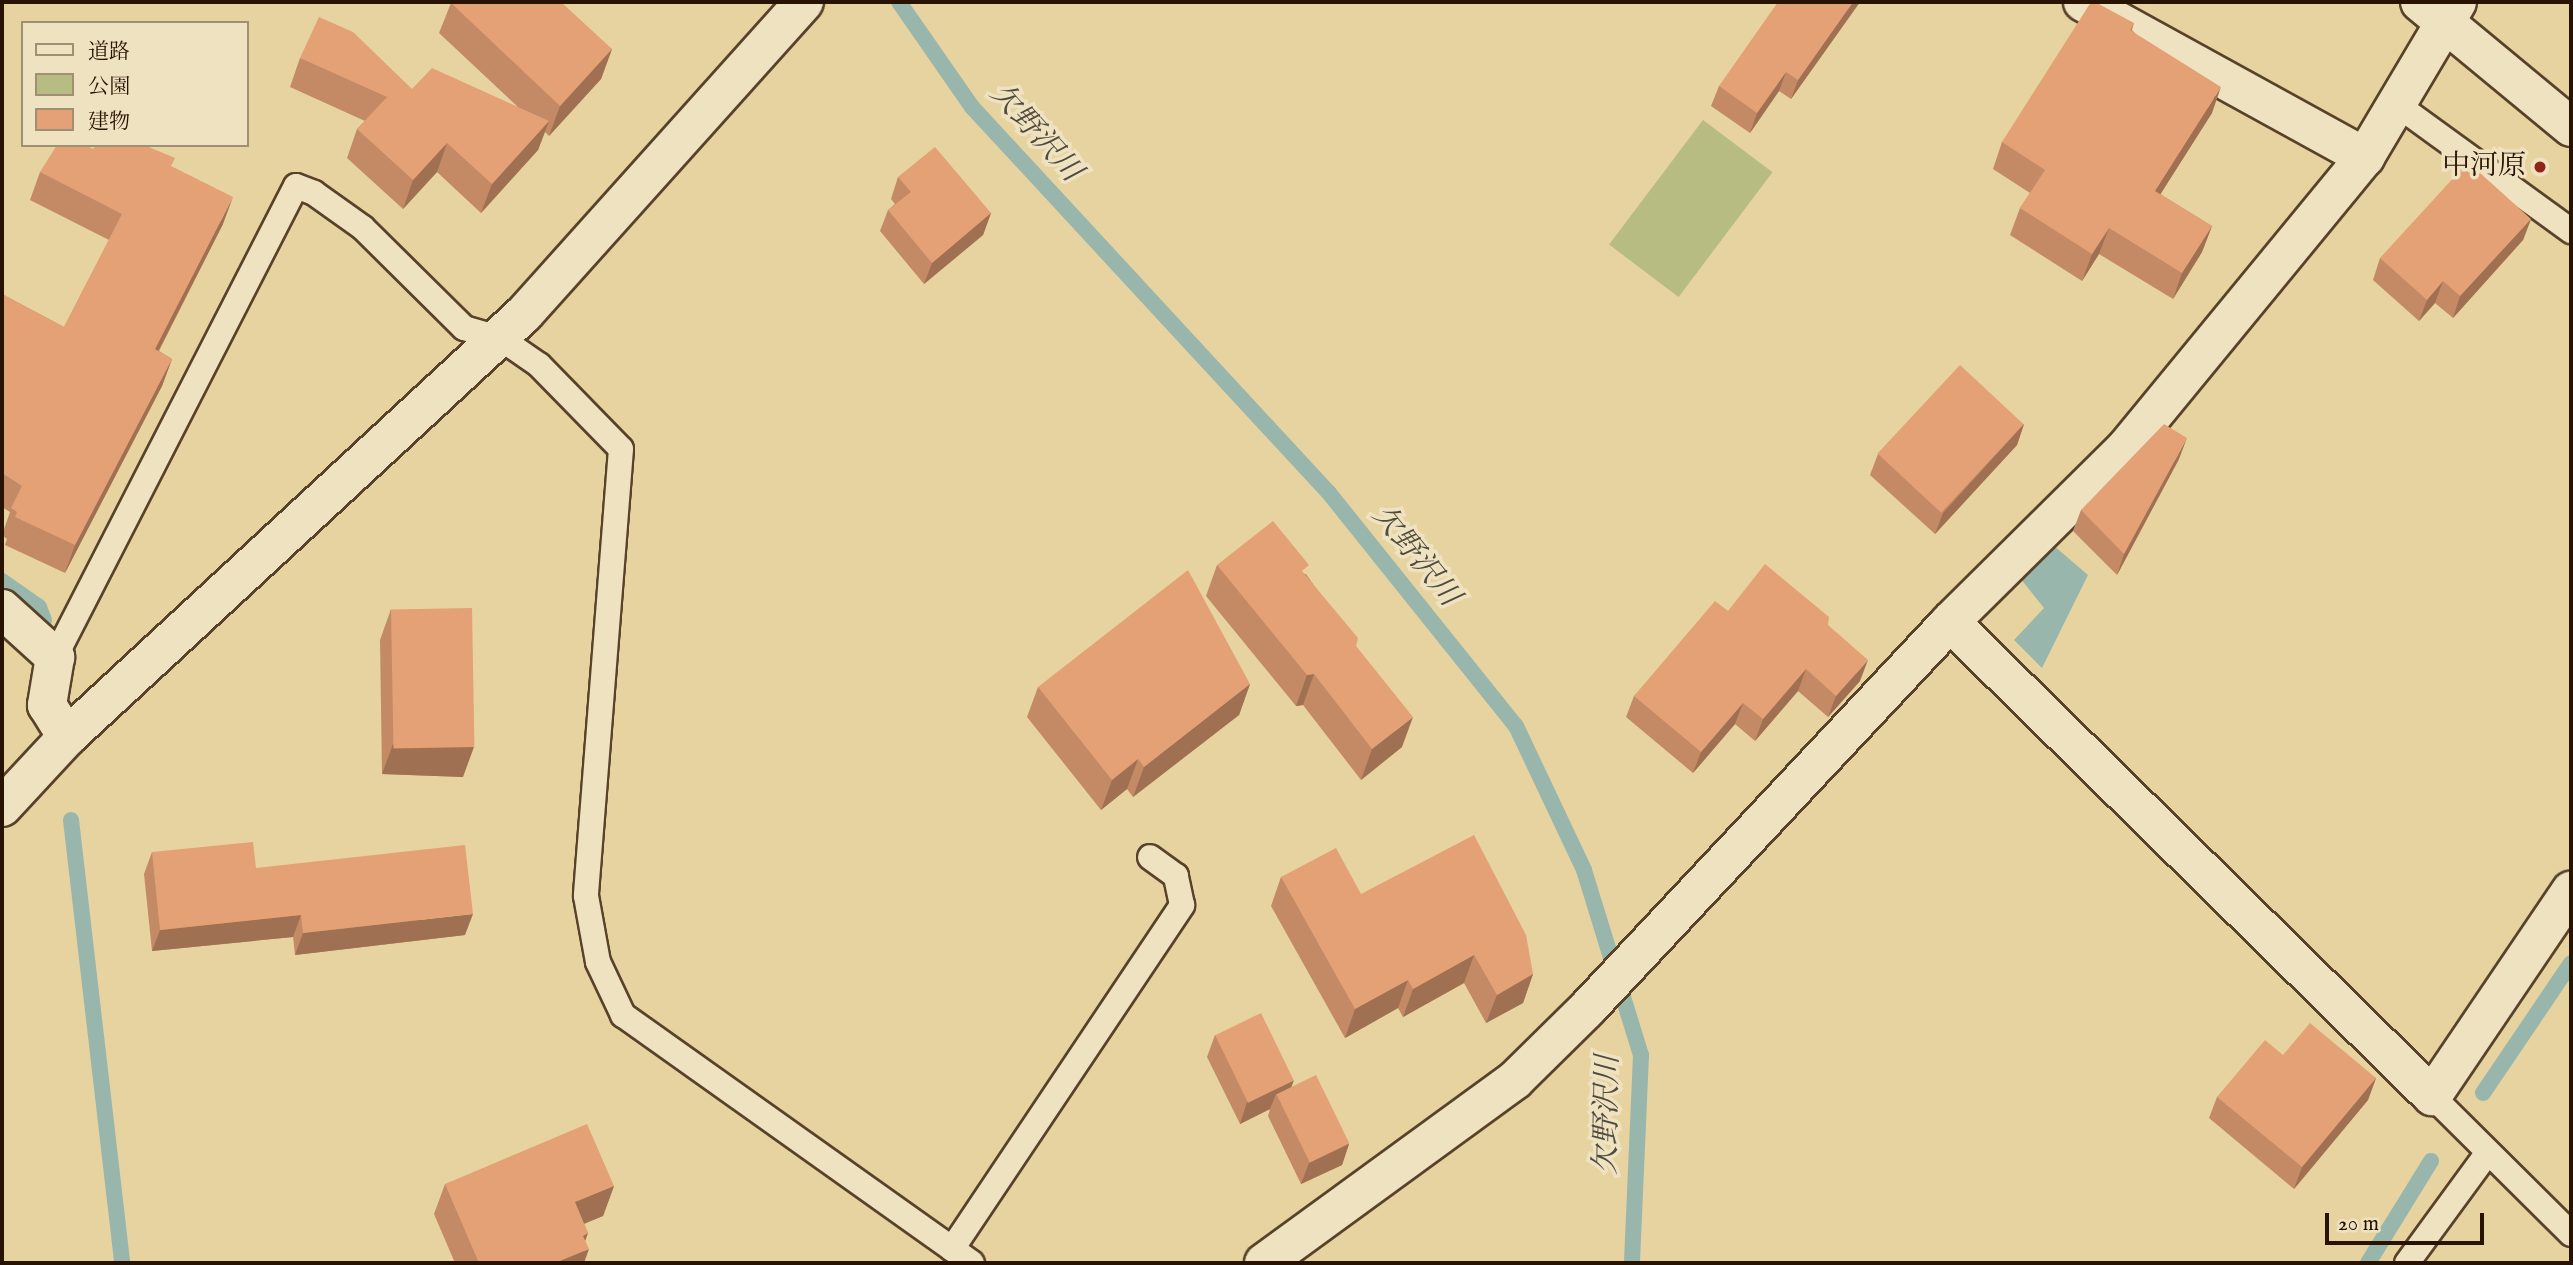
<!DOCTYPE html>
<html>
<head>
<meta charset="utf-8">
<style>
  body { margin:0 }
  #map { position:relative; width:2573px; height:1265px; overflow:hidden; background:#e6d3a0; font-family:"IM FELL English","Noto Serif JP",serif }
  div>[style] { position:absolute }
  .green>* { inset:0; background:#b7bc82; transform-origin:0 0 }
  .water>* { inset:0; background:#99b6ad }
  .stream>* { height:16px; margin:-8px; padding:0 8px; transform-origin:8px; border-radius:8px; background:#99b6ad }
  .roads { filter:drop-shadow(2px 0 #58422a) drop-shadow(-2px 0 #58422a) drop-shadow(0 2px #58422a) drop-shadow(0 -2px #58422a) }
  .service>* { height:24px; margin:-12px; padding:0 12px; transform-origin:12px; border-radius:12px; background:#efe2c1 }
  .minor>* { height:38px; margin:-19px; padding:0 19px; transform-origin:19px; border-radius:19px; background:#efe2c1 }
  .tertiary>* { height:38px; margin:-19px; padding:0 19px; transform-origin:19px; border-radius:19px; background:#efe2c1 }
  .secondary>* { height:38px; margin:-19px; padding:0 19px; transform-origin:19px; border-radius:19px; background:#efe2c1 }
  .wall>* { inset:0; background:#c38a65 }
  .shaded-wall>* { inset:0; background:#9f7152 }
  .building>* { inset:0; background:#e3a175; transform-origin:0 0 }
  .dots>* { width:19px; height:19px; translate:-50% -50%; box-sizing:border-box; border:4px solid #efe2c1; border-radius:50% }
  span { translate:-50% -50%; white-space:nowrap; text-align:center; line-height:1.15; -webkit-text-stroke:7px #efe2c1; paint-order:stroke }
  .poi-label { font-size:28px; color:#281202 }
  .right { translate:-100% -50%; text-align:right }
  .water-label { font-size:30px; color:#504b3e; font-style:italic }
  .frame { position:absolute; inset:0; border:4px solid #281202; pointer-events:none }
  .legend { position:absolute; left:21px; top:21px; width:228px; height:126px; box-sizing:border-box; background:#efe2c1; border:2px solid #9f8f75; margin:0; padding:9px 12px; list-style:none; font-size:21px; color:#281202 }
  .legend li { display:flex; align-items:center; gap:14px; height:35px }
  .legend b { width:35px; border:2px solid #9f8f75 }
  .scale { position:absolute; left:2325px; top:1213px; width:159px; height:32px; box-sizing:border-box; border:4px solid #281202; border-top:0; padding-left:9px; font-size:21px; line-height:24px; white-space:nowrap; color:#281202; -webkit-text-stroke:5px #efe2c1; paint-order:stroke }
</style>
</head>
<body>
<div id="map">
  <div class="green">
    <div style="left:1703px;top:120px;width:87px;height:156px;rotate:37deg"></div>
  </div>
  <div class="water">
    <div style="clip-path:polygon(2053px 545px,2088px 575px,2042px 668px,2014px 640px,2044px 608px,2020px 578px)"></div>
  </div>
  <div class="stream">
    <div style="left:899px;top:2px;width:128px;rotate:55.2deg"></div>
    <div style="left:972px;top:107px;width:526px;rotate:47.24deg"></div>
    <div style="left:1329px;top:493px;width:299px;rotate:51.3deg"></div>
    <div style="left:1516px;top:726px;width:159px;rotate:64.7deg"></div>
    <div style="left:1584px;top:870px;width:194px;rotate:72.9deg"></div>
    <div style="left:1641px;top:1055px;width:208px;rotate:92.5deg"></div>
    <div style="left:2px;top:581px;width:45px;rotate:35.1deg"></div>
    <div style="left:39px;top:607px;width:14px;rotate:69deg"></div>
    <div style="left:71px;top:820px;width:446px;rotate:83.4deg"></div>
    <div style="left:2483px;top:1093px;width:157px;rotate:-55.9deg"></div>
    <div style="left:2368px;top:1263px;width:120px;rotate:-58.3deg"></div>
  </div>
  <div class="roads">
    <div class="service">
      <div style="left:2399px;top:106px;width:213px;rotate:36deg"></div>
      <div style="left:55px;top:657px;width:529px;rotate:-62.9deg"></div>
      <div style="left:296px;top:186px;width:19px;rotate:21deg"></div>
      <div style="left:314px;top:193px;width:60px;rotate:35.5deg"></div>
      <div style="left:363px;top:228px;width:142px;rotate:44.7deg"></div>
      <div style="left:464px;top:328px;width:37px;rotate:16deg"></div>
      <div style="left:500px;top:338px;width:47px;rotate:34.7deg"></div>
      <div style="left:539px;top:365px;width:117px;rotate:45.7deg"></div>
      <div style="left:621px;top:449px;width:448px;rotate:94.5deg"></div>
      <div style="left:586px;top:896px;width:67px;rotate:79.7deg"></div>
      <div style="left:598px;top:962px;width:59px;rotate:64.7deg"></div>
      <div style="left:623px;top:1015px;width:428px;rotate:35.4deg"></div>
      <div style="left:2432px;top:1096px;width:196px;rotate:44.8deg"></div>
      <div style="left:952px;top:1249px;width:414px;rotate:-56.2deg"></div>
      <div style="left:1182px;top:905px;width:30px;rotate:-102deg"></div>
      <div style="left:1176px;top:876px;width:32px;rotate:-144deg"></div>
      <div style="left:2407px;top:1263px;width:134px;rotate:-53.8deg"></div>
    </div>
    <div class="minor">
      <div style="left:2083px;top:2px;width:322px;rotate:28.8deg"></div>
      <div style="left:2px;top:609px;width:72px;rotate:42.2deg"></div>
      <div style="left:55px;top:657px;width:49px;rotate:99.5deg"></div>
      <div style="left:47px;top:705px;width:38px;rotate:58deg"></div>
      <div style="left:1950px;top:622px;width:676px;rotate:44.52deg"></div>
      <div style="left:2432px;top:1096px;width:248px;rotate:-55.9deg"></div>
      <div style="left:1264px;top:1263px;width:311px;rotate:-36.1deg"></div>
      <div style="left:1515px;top:1080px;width:101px;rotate:-44.6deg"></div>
      <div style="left:1587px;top:1009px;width:531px;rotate:-46.83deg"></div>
      <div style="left:1950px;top:622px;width:246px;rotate:-44.7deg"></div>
      <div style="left:2125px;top:449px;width:378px;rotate:-50.6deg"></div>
      <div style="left:2365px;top:157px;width:180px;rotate:-59.3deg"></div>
    </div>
    <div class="tertiary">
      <div style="left:2px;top:807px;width:96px;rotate:-47.1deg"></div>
      <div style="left:67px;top:737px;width:623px;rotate:-42.79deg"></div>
      <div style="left:524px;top:314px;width:419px;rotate:-48.1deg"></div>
    </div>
    <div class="secondary">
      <div style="left:2420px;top:2px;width:196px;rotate:39.6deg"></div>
    </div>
  </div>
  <div class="wall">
    <div style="clip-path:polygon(1860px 2px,1791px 99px,1779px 91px,1750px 133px,1711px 106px,1719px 86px)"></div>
    <div style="clip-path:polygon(451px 3px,612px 49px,601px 79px,549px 136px,545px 132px,538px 150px,481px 213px,437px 172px,403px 209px,347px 158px,357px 129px,365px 121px,290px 87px,300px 58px,412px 89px,518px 107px,439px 33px)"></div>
    <div style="clip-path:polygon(2134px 23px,2132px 30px,2212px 113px,2160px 194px,2212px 226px,2202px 252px,2173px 299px,2099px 254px,2082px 281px,2010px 235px,2020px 208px,2030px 193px,1993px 169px,2002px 142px)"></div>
    <div style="clip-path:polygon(93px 149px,172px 167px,223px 224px,159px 351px,172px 359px,162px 386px,65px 573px,5px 545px,7px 539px,2px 535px,10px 512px,2px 507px,2px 294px,64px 327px,109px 240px,30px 200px,40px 172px)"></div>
    <div style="clip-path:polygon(898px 177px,991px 213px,983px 235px,924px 284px,880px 231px,888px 210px,895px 204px,891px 199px)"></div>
    <div style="clip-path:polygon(2531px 219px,2523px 240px,2453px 318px,2435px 303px,2419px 321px,2373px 280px,2380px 258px)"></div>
    <div style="clip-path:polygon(2024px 424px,2017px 445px,1935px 534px,1870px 475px,1878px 454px)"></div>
    <div style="clip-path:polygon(2179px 459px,2117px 575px,2073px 531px,2081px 510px)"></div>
    <div style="clip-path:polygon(1217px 565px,1306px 574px,1356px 646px,1402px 747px,1361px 780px,1303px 705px,1296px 706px,1206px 596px)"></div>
    <div style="clip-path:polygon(391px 609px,463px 777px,382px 774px,380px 640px)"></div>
    <div style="clip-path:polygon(1728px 611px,1828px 625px,1860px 681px,1828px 717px,1798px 691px,1755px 741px,1735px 724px,1693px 773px,1626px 717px,1634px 696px)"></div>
    <div style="clip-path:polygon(1250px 684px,1239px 715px,1133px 797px,1127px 789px,1101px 810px,1027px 717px,1038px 687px)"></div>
    <div style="clip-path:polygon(152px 852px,256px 868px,465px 935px,295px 955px,293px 937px,152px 951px,144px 874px)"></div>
    <div style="clip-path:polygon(1281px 877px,1361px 894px,1533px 974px,1523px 1003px,1486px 1023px,1464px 983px,1403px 1017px,1398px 1008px,1345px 1038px,1271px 906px)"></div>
    <div style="clip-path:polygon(1215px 1035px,1291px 1087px,1349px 1144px,1342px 1165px,1301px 1184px,1268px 1116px,1270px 1109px,1240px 1124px,1207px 1057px)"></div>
    <div style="clip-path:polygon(2283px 1055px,2376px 1078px,2368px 1100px,2294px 1189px,2209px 1118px,2217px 1097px)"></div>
    <div style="clip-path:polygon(445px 1184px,614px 1186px,603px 1216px,584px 1224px,588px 1233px,585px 1241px,584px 1263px,455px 1263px,434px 1214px)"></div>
  </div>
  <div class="shaded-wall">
    <div style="clip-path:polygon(1853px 2px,1860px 2px,1791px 99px,1798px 80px)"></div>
    <div style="clip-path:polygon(612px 49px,601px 79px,549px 136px,560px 106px)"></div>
    <div style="clip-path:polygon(1786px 72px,1779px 91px,1750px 133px,1757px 113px)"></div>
    <div style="clip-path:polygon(2221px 87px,2212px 113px,2146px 217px,2155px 191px)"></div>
    <div style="clip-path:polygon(549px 121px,538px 150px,481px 213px,492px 184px)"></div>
    <div style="clip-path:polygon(447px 143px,437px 172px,403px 209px,413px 180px)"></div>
    <div style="clip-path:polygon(233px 197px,223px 224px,145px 377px,155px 349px)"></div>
    <div style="clip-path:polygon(991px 213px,983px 235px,924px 284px,932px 263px)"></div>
    <div style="clip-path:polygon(2531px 219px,2523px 240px,2453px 318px,2460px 296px)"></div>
    <div style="clip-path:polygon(2212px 226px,2202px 252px,2173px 299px,2182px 273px)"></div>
    <div style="clip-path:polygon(2109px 228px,2099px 254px,2082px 281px,2092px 254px)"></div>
    <div style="clip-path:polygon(2443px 281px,2435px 303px,2419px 321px,2427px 300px)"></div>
    <div style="clip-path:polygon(172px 359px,162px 386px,65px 573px,75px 545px)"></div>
    <div style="clip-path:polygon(2024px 424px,2017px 445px,1935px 534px,1943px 513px)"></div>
    <div style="clip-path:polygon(2187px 438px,2179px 459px,2117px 575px,2124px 554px)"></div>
    <div style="clip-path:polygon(1868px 660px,1860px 681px,1828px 717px,1836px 696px)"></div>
    <div style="clip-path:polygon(1806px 669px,1798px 691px,1755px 741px,1763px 719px)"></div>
    <div style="clip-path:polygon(1314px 674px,1303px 705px,1296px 706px,1307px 675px)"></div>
    <div style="clip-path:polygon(1250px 684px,1239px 715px,1133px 797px,1144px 767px)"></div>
    <div style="clip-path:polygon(1743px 703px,1735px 724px,1693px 773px,1701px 752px)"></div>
    <div style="clip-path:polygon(1413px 717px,1402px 747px,1361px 780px,1372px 749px)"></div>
    <div style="clip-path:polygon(393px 744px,474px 747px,463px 777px,382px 774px)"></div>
    <div style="clip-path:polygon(1138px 759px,1127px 789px,1101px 810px,1112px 780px)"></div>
    <div style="clip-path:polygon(473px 914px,465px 935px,295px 955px,303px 933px)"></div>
    <div style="clip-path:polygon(301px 915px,293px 937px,152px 951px,160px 930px)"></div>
    <div style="clip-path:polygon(1474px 955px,1464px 983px,1403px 1017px,1413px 989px)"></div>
    <div style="clip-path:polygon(1533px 974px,1523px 1003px,1486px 1023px,1497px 995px)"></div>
    <div style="clip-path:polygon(1408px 980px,1398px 1008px,1345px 1038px,1355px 1009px)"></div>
    <div style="clip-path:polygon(2376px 1078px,2368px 1100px,2294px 1189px,2302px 1167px)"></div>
    <div style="clip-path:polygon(1294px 1080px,1286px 1102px,1276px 1094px,1270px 1109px,1240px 1124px,1247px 1102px)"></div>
    <div style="clip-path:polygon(1349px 1144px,1342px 1165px,1301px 1184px,1309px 1163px)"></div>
    <div style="clip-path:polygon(614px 1186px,603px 1216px,563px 1232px,575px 1202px)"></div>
    <div style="clip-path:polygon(588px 1233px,581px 1252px,589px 1249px,584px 1263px,555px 1263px,583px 1236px)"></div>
  </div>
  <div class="building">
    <div style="clip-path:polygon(452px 2px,561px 2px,612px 49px,560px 106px,451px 3px)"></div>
    <div style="clip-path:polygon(1778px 2px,1853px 2px,1798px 80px,1786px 72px,1757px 113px,1719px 86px)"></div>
    <div style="clip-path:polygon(2091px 2px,2095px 2px,2134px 23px,2130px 30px,2221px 87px,2155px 191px,2212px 226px,2182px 273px,2109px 228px,2092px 254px,2020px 208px,2045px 170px,2002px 142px)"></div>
    <div style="clip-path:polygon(319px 17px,353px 32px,412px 89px,432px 68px,549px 121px,492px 184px,447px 143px,413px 180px,357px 129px,387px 97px,300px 58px)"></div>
    <div style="clip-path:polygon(57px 145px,85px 145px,93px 149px,96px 145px,144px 145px,175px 158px,171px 166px,233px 197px,155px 349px,172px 359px,75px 545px,15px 517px,17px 512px,11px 508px,22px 486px,2px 473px,2px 294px,64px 327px,122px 214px,40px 172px)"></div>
    <div style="clip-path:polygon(935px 147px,991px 213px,932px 263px,888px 210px,911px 192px,898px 177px)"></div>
    <div style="clip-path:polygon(2468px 162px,2531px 219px,2460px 296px,2443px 281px,2427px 300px,2380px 258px)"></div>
    <div style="left:1960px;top:365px;width:87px;height:121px;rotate:43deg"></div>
    <div style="clip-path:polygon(2164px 424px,2187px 438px,2124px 554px,2081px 510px)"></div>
    <div style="clip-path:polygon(1273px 521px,1309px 565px,1302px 571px,1358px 638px,1356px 646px,1413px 717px,1372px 749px,1314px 674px,1307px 675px,1217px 565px)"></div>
    <div style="clip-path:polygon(1765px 564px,1829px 617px,1828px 625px,1868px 660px,1836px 696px,1806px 669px,1763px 719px,1743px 703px,1701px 752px,1634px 696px,1715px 601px,1728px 611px)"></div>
    <div style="clip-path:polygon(1188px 570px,1250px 684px,1144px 767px,1138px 759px,1112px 780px,1038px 687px)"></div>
    <div style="left:472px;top:608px;width:139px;height:81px;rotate:89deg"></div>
    <div style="clip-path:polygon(1474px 835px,1526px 935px,1533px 974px,1497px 995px,1474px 955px,1413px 989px,1408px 980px,1355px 1009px,1281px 877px,1336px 848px,1361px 894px)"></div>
    <div style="clip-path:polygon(253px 842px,256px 868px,465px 845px,473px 914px,303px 933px,301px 915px,160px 930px,152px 852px)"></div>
    <div style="left:1261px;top:1013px;width:75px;height:51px;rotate:64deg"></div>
    <div style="clip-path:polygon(2310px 1023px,2376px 1078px,2302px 1167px,2217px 1097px,2265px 1040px,2283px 1055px)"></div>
    <div style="left:1316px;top:1075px;width:76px;height:44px;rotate:64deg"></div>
    <div style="clip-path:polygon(587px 1124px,614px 1186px,575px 1202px,588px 1233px,583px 1236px,589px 1249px,555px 1263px,479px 1263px,445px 1184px)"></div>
  </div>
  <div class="dots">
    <div style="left:2540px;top:167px;background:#8f2418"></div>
  </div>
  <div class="poi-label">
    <span class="right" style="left:2526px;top:167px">中河原</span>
  </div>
  <div class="water-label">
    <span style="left:1035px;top:133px;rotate:48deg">欠野沢川</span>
    <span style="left:1415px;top:556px;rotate:51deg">欠野沢川</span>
    <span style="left:1608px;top:1115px;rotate:-89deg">欠野沢川</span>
  </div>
  <div class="frame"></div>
  <ul class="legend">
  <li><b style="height:9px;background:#efe2c1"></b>道路</li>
  <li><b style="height:19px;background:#b7bc82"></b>公園</li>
  <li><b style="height:19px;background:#e3a175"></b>建物</li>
  </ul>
  <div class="scale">20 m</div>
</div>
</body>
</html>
